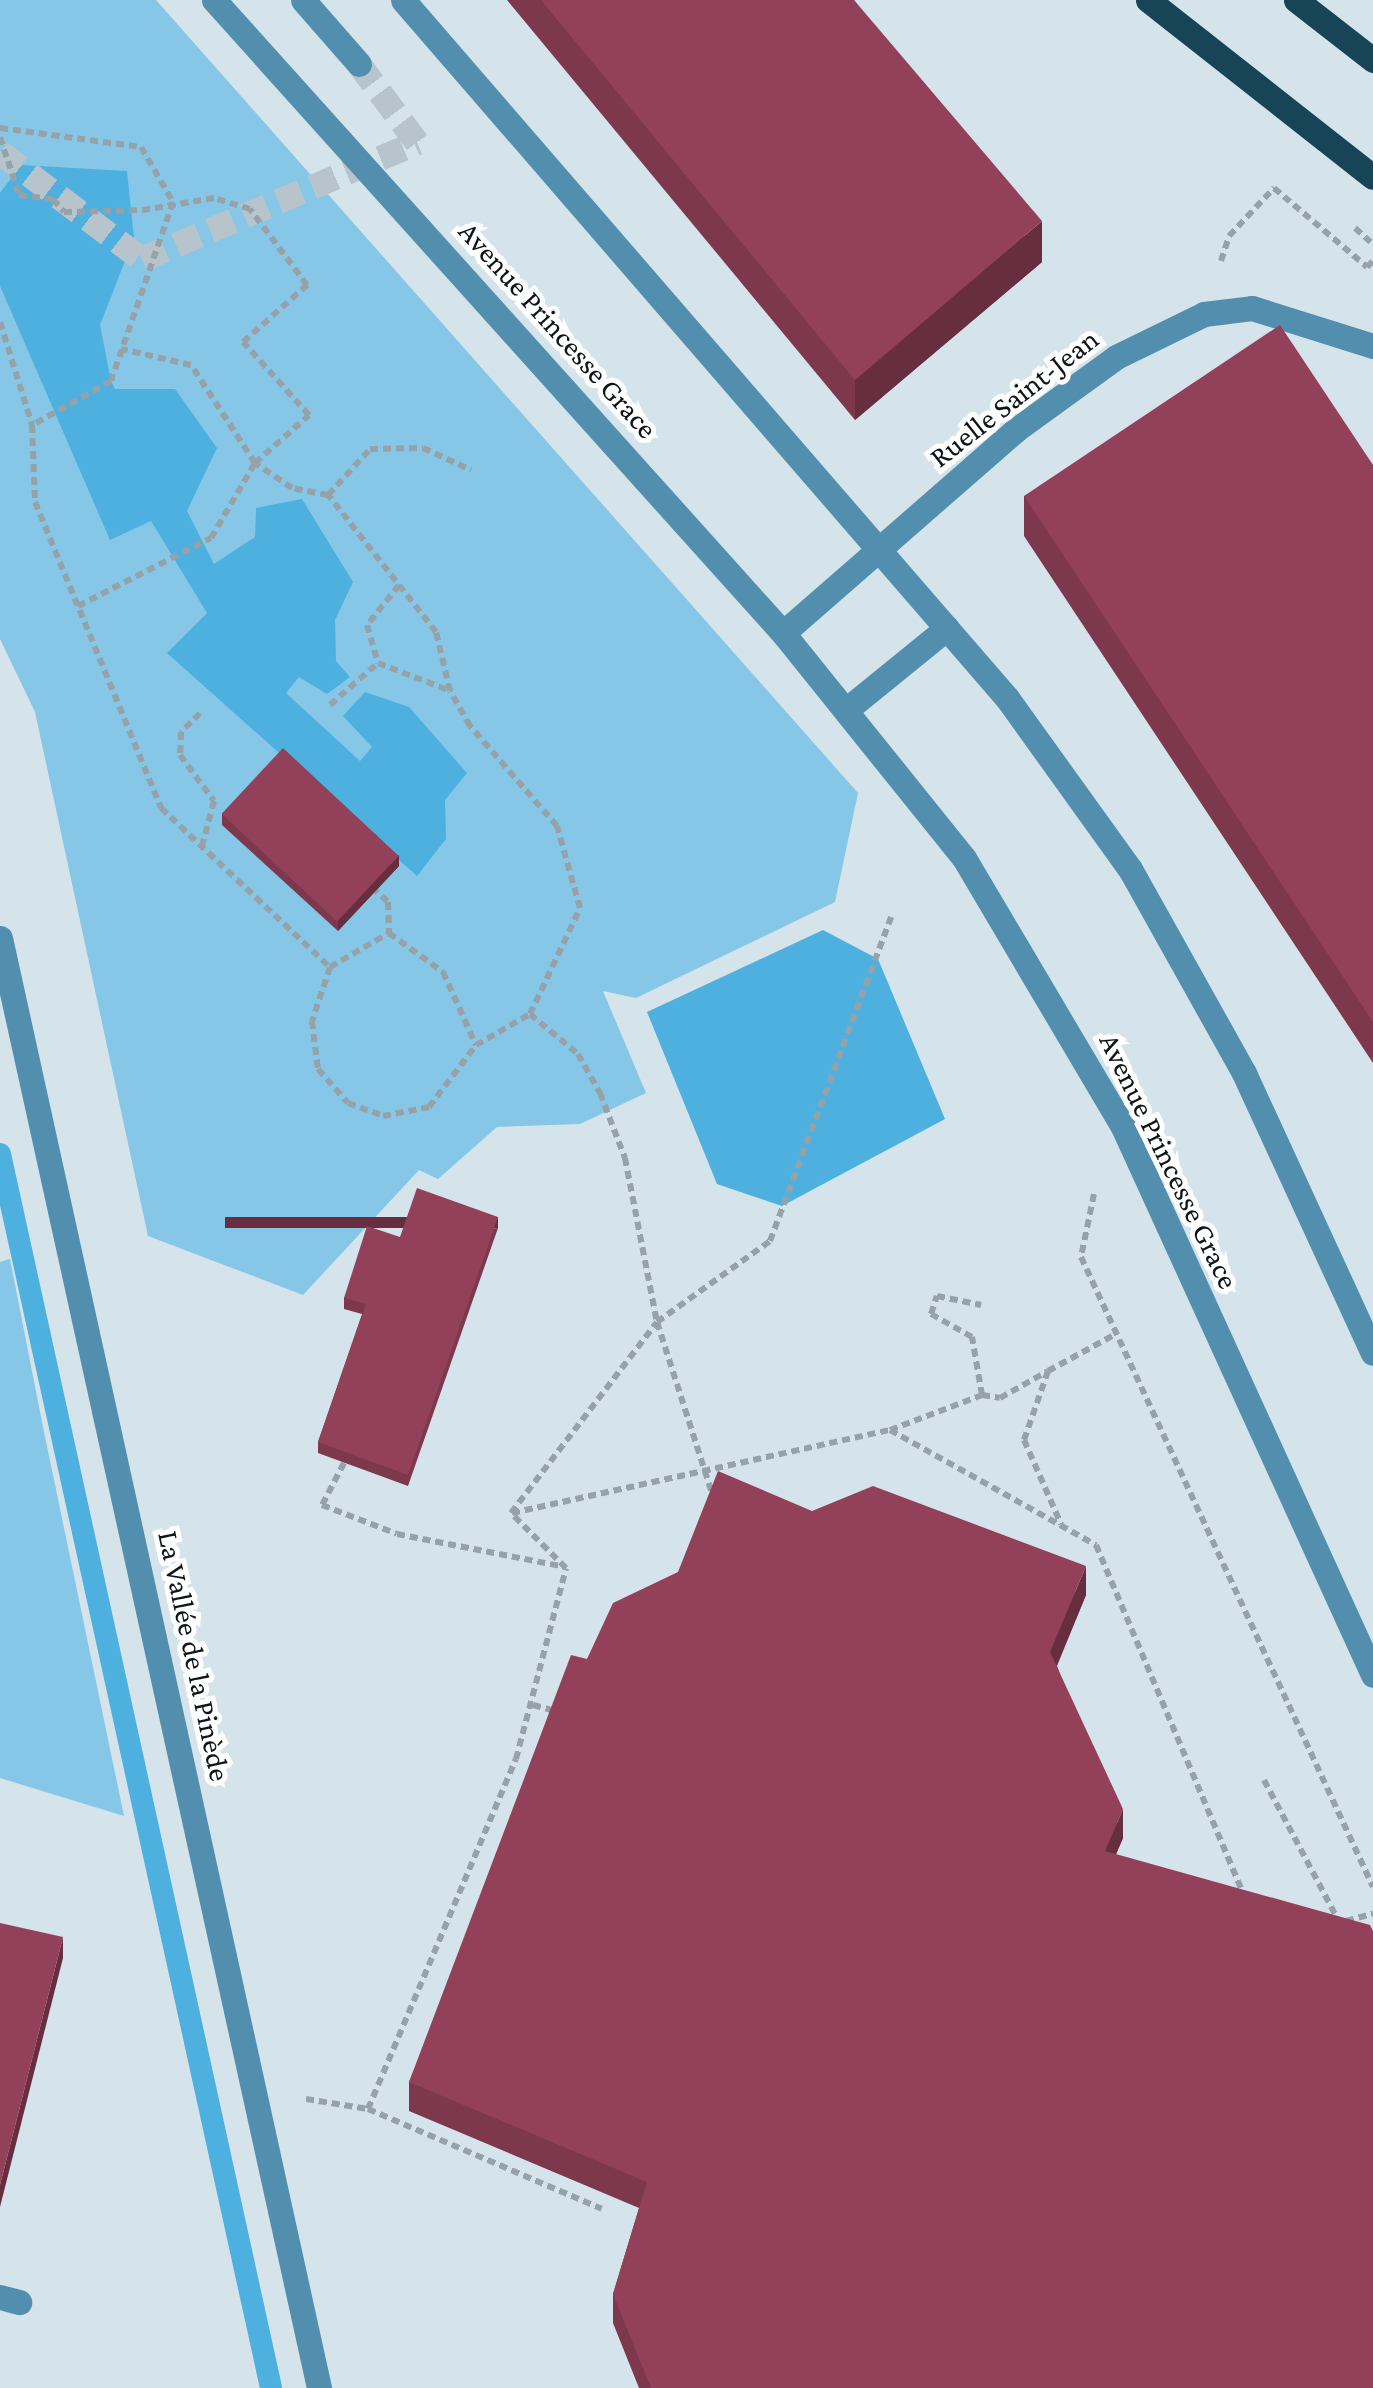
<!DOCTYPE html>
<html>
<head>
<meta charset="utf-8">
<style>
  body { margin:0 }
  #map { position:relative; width:1373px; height:2388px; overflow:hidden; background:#d5e3eb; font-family:"Crimson Pro",serif }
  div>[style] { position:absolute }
  .green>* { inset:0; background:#86c7e8 }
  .water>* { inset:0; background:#4db0de }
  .stream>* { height:22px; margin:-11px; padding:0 11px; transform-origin:11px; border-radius:11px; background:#4db0de }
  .minor-tunnel>* { height:25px; margin-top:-12.5px; transform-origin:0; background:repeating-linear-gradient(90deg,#b7c4cb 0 25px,transparent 0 37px) }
  .path>* { height:6px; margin-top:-3px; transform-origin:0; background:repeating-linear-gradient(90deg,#96a2a8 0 8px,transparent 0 13px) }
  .minor>* { height:25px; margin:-12.5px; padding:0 12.5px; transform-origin:12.5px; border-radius:12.5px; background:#528fae }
  .major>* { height:25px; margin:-12.5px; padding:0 12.5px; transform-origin:12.5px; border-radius:12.5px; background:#184458 }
  .path-bridge>* { height:6px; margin-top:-3px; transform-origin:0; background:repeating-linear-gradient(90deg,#96a2a8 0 8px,transparent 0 13px) }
  .major-bridge>* { height:25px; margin:-12.5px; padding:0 12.5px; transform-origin:12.5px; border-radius:12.5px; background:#184458 }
  .wall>* { inset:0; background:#7e384e }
  .shaded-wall>* { inset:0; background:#672e40; transform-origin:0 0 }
  .building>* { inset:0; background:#93415b; transform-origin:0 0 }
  span { translate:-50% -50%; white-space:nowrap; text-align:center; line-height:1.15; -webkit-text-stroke:10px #fff; paint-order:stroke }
  .street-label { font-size:30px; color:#0f1417 }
</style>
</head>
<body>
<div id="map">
  <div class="green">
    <div style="clip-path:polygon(0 0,156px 0,858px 793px,835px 902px,636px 998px,603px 991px,646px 1093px,580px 1124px,497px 1127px,438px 1179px,419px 1170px,303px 1295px,148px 1236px,35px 712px,0 639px)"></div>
    <div style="clip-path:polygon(10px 1259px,43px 1427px,124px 1816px,0 1778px,0 1262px)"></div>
  </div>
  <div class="water">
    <div style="clip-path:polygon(21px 165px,127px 171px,134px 238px,100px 325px,111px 381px,115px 389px,175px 389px,217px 448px,187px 511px,214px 564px,255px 537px,256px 508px,302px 499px,353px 582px,335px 620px,336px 661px,350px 677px,327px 694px,299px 677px,286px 693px,360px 761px,372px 747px,343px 716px,365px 692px,409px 707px,467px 773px,445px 800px,446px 839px,417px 876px,167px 653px,207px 613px,151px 521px,110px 540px,0 286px,0 193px)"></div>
    <div style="clip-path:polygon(823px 930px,878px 959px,945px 1119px,782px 1206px,717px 1184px,647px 1012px)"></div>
  </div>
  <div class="stream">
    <div style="left:0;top:1154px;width:1263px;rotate:77.61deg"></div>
  </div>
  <div class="minor-tunnel">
    <div style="left:0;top:152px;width:178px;rotate:37deg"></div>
    <div style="left:142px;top:259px;width:299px;rotate:-23deg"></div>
    <div style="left:417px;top:142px;width:97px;rotate:-126.6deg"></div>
  </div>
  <div class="path">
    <div style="left:0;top:128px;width:142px;rotate:7.7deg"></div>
    <div style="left:141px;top:147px;width:64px;rotate:59.8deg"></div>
    <div style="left:173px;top:202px;width:189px;rotate:109.1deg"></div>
    <div style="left:111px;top:381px;width:90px;rotate:150.9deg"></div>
    <div style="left:0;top:137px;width:25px;rotate:72deg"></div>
    <div style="left:1355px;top:228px;width:24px;rotate:42deg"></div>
    <div style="left:1221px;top:261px;width:26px;rotate:-72deg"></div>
    <div style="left:1229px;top:236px;width:66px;rotate:-46.8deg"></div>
    <div style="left:1274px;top:188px;width:122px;rotate:40.3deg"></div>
    <div style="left:1367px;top:267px;width:8px;rotate:-45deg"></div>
    <div style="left:0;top:322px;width:108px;rotate:72.7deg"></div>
    <div style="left:32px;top:425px;width:77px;rotate:87.8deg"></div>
    <div style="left:35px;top:502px;width:331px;rotate:67.6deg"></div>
    <div style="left:161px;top:808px;width:232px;rotate:43.3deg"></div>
    <div style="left:330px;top:967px;width:57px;rotate:108.4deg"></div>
    <div style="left:312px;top:1021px;width:48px;rotate:82.9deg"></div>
    <div style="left:318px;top:1069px;width:45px;rotate:48.6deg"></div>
    <div style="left:348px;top:1103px;width:37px;rotate:20deg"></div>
    <div style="left:383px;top:1116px;width:47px;rotate:-11.1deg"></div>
    <div style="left:429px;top:1107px;width:78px;rotate:-52.8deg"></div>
    <div style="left:476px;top:1045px;width:62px;rotate:-29.9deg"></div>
    <div style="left:530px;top:1014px;width:117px;rotate:-64.7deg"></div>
    <div style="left:580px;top:908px;width:85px;rotate:-105.7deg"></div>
    <div style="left:557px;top:826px;width:133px;rotate:-131deg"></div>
    <div style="left:470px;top:726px;width:40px;rotate:-119.7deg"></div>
    <div style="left:450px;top:691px;width:61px;rotate:-103.3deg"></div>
    <div style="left:436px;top:632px;width:174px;rotate:-128.2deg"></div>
    <div style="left:328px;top:495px;width:37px;rotate:-169deg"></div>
    <div style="left:292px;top:488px;width:45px;rotate:-146deg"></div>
    <div style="left:255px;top:463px;width:117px;rotate:-123.1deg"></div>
    <div style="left:191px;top:365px;width:72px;rotate:-167.1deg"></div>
    <div style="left:328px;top:495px;width:62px;rotate:-47.6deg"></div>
    <div style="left:370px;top:449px;width:53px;rotate:-1.1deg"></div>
    <div style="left:423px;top:448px;width:53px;rotate:24.6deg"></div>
    <div style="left:399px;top:585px;width:51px;rotate:128.7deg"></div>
    <div style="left:367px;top:625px;width:40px;rotate:74deg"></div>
    <div style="left:378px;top:663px;width:75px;rotate:21.1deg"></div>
    <div style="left:78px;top:606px;width:149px;rotate:-27.1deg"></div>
    <div style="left:211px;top:538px;width:87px;rotate:-59.6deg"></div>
    <div style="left:255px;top:463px;width:72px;rotate:-41.6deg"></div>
    <div style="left:309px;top:415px;width:98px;rotate:-132.1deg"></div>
    <div style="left:243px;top:342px;width:86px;rotate:-41.7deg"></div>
    <div style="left:307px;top:285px;width:95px;rotate:-126.9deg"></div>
    <div style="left:250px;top:209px;width:38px;rotate:-163deg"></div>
    <div style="left:214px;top:198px;width:72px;rotate:170.4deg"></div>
    <div style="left:330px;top:705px;width:64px;rotate:-41.2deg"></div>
    <div style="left:200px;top:713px;width:27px;rotate:135deg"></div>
    <div style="left:181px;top:732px;width:23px;rotate:92deg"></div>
    <div style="left:180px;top:755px;width:57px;rotate:53.5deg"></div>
    <div style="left:214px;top:801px;width:47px;rotate:104.9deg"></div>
    <div style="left:372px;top:887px;width:22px;rotate:43deg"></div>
    <div style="left:388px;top:902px;width:31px;rotate:88deg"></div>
    <div style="left:330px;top:967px;width:68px;rotate:-30deg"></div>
    <div style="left:389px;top:933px;width:67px;rotate:35.8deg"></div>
    <div style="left:443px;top:972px;width:80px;rotate:65.7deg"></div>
    <div style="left:530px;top:1014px;width:62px;rotate:39.8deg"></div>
    <div style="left:578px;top:1054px;width:45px;rotate:60.6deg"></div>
    <div style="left:600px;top:1093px;width:70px;rotate:69deg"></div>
    <div style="left:625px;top:1158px;width:167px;rotate:79deg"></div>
    <div style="left:657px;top:1322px;width:180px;rotate:72.2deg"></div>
    <div style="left:1094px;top:1194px;width:64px;rotate:101.7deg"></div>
    <div style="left:1081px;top:1257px;width:694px;rotate:65.13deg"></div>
    <div style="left:1048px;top:1371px;width:77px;rotate:-28.6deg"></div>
    <div style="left:982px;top:1395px;width:18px;rotate:9deg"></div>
    <div style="left:1000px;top:1398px;width:55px;rotate:-29.4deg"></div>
    <div style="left:1048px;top:1371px;width:73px;rotate:109.2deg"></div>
    <div style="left:1024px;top:1440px;width:92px;rotate:66.2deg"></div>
    <div style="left:890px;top:1430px;width:236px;rotate:29.2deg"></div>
    <div style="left:1096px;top:1545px;width:378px;rotate:67.1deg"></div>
    <div style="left:344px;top:1463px;width:47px;rotate:117.6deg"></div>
    <div style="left:322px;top:1505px;width:80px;rotate:21.1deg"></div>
    <div style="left:397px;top:1534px;width:171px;rotate:11.1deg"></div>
    <div style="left:511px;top:1513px;width:240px;rotate:-52.6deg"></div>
    <div style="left:657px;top:1322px;width:139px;rotate:-35.6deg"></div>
    <div style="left:770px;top:1241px;width:346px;rotate:-69.5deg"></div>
    <div style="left:512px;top:1513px;width:387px;rotate:-12.4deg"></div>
    <div style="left:890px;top:1430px;width:98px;rotate:-20.8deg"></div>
    <div style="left:982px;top:1395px;width:59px;rotate:-99.8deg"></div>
    <div style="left:972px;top:1337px;width:47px;rotate:-150.7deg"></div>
    <div style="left:931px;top:1314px;width:19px;rotate:-72deg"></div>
    <div style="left:937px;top:1296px;width:45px;rotate:11.6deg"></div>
    <div style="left:533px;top:1705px;width:27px;rotate:15deg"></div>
    <div style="left:1264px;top:1780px;width:158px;rotate:62.1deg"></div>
    <div style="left:1346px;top:1921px;width:28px;rotate:-15deg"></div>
    <div style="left:306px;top:2099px;width:63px;rotate:9.2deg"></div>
    <div style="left:368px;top:2109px;width:380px;rotate:-67.1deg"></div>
    <div style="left:516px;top:1759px;width:197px;rotate:-75.3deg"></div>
    <div style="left:566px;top:1568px;width:78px;rotate:-135deg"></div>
    <div style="left:368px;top:2109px;width:254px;rotate:23.1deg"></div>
  </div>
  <div class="minor">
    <div style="left:214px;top:0;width:851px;rotate:48.05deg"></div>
    <div style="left:783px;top:633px;width:289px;rotate:51.2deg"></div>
    <div style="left:964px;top:858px;width:315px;rotate:59.4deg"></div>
    <div style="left:1124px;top:1129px;width:600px;rotate:65.48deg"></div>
    <div style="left:303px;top:0;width:85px;rotate:48.8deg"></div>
    <div style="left:403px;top:0;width:923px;rotate:49.13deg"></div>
    <div style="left:1007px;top:698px;width:211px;rotate:54.3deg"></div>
    <div style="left:1130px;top:869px;width:234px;rotate:60.8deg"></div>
    <div style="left:1244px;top:1073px;width:308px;rotate:65.3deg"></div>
    <div style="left:783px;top:633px;width:310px;rotate:-41.1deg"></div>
    <div style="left:1017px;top:429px;width:122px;rotate:-36deg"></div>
    <div style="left:1116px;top:357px;width:98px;rotate:-26deg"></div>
    <div style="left:1204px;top:314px;width:48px;rotate:-7.1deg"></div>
    <div style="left:1252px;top:308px;width:127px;rotate:17.4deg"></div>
    <div style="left:846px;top:710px;width:130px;rotate:-39.1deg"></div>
    <div style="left:0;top:938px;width:1485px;rotate:77.59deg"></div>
    <div style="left:0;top:2297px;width:20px;rotate:15deg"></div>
  </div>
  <div class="major">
    <div style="left:1296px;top:0;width:98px;rotate:37.9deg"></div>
  </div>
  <div class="path-bridge">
    <div style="left:8px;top:161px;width:36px;rotate:72deg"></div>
    <div style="left:19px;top:195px;width:34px;rotate:7deg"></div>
    <div style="left:53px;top:199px;width:17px;rotate:50deg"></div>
    <div style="left:64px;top:212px;width:79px;rotate:-1.5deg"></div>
  </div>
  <div class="major-bridge">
    <div style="left:1148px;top:0;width:286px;rotate:38.2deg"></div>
  </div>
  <div class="wall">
    <div style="clip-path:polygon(507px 0,854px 0,1042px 262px,855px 420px)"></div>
    <div style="clip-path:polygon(1373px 465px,1373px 1063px,1024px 536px,1024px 496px)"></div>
    <div style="clip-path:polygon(222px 814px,399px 866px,338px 931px,222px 825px)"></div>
    <div style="clip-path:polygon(498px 1228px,408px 1486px,318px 1453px,318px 1442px,362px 1314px,344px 1309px,344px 1298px,400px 1237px)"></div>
    <div style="clip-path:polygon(812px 1511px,1086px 1595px,1057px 1666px,1123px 1838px,1116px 1854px,1373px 2388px,639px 2388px,613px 2323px,613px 2294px,639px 2208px,409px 2111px,409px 2082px,587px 1659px)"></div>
  </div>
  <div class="shaded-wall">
    <div style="clip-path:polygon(1042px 221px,1042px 262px,855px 420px,855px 380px)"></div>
    <div style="clip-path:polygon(399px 855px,399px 866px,338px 931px,338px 920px)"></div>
    <div style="left:498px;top:1217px;width:11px;height:273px;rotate:90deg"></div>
    <div style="clip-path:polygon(1086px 1566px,1086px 1595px,1050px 1681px,1050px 1652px)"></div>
    <div style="clip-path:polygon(1123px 1809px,1123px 1838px,1105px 1880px,1105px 1851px)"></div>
    <div style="clip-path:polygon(63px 1937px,63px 1958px,0 2207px,0 2185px)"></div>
  </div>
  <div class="building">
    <div style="clip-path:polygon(541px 0,854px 0,1042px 221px,855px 380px)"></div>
    <div style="clip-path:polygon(1280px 325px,1373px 465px,1373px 1022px,1024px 496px)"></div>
    <div style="left:283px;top:748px;width:158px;height:90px;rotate:43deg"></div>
    <div style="clip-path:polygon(417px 1188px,498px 1217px,408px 1475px,318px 1442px,366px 1304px,344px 1298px,367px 1226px,400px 1237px)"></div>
    <div style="clip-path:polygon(718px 1471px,812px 1511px,873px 1486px,1086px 1566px,1050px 1652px,1123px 1809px,1105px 1851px,1370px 1925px,1373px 1931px,1373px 2388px,651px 2388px,613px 2294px,647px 2182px,409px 2082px,571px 1655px,587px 1659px,613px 1603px,678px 1572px)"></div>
    <div style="clip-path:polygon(0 1923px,63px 1937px,0 2185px)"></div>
  </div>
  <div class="street-label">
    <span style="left:558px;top:330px;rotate:48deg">Avenue Princesse Grace</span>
    <span style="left:1014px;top:398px;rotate:-38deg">Ruelle Saint-Jean</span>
    <span style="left:1169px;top:1161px;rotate:64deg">Avenue Princesse Grace</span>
    <span style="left:194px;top:1656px;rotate:78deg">La Vallée de la Pinède</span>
  </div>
</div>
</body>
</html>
